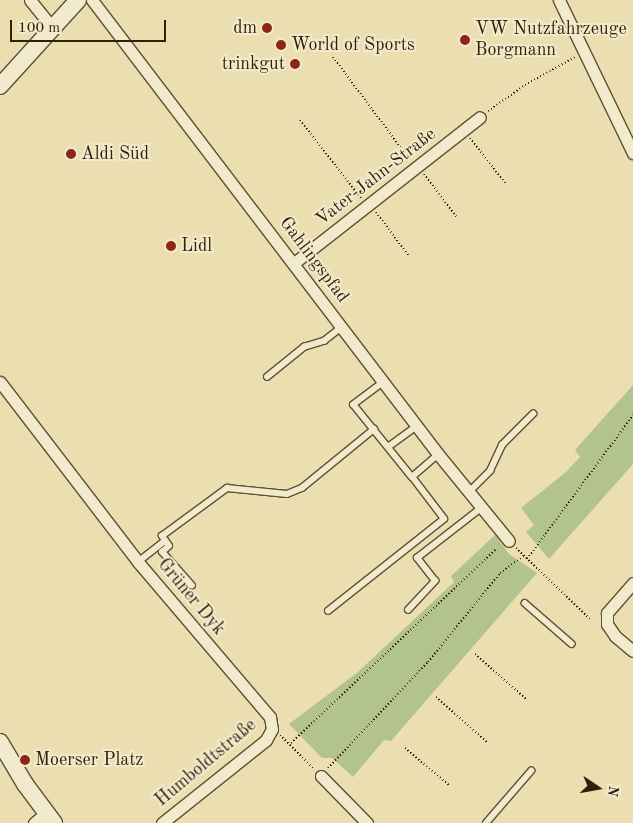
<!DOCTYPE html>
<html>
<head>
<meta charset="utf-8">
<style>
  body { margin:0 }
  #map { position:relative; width:633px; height:823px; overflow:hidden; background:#ebdfb2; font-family:"Old Standard TT",serif }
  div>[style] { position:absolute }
  .green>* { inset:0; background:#b3c38f }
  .path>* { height:2px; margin-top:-1px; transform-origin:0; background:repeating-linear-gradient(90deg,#302008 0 1px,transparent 0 3.5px) }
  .roads { filter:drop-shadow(1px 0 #5f5032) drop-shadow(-1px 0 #5f5032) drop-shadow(0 1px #5f5032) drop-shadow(0 -1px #5f5032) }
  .service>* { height:5.5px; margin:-2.75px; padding:0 2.75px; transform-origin:2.75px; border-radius:2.75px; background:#f2eacd }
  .minor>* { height:11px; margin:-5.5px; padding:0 5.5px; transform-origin:5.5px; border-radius:5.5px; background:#f2eacd }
  .secondary>* { height:16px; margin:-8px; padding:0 8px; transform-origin:8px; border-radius:8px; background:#f2eacd }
  .dots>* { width:14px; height:14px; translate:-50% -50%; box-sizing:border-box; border:2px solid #f2eacd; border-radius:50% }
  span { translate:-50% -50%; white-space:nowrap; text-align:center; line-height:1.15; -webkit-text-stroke:4px #f2eacd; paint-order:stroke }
  .poi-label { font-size:18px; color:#302008 }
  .right { translate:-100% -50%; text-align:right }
  .left { translate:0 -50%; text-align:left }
  .street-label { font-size:18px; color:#302008 }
  .north { position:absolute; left:573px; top:763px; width:50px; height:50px; -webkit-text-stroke:4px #f2eacd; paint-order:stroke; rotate:102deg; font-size:14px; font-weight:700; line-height:20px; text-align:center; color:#302008 }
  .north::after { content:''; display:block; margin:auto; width:18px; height:22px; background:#302008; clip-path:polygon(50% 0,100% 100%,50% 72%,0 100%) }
  .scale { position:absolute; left:10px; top:20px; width:156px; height:22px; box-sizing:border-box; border:2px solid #302008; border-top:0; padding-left:6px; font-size:15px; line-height:18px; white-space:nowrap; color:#302008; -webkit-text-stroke:4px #f2eacd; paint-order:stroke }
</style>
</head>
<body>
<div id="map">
  <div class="green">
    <div style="clip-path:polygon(633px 385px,633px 464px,549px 559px,526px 532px,534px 525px,521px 508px,566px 472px,580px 457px,575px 450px)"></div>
    <div style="clip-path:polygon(495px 535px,509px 554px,537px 573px,391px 741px,384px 740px,353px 777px,332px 758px,322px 758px,289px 724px,358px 672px,454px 582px,451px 576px)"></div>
  </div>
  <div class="path">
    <div style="left:333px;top:57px;width:129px;rotate:53.2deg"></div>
    <div style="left:488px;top:111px;width:45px;rotate:-35.1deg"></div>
    <div style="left:525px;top:85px;width:57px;rotate:-29.2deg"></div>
    <div style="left:300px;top:120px;width:99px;rotate:52deg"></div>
    <div style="left:470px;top:138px;width:57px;rotate:52.1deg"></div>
    <div style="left:424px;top:174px;width:56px;rotate:52.9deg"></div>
    <div style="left:376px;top:212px;width:54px;rotate:53.3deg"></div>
    <div style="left:516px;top:548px;width:105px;rotate:43.8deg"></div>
    <div style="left:527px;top:559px;width:179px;rotate:-53.6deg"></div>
    <div style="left:475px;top:654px;width:68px;rotate:41.4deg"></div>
    <div style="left:436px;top:697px;width:69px;rotate:41.5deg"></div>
    <div style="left:280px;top:735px;width:48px;rotate:45deg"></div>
    <div style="left:291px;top:743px;width:282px;rotate:-43.4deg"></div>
    <div style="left:405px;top:748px;width:59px;rotate:40.2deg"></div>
    <div style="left:328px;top:768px;width:146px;rotate:-46.7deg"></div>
    <div style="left:428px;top:662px;width:114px;rotate:-51deg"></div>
    <div style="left:500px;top:573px;width:29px;rotate:-36deg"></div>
  </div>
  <div class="roads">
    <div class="service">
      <div style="left:267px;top:377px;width:48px;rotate:-39deg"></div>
      <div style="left:304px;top:347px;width:21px;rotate:-17deg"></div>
      <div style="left:324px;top:341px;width:23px;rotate:-38deg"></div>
      <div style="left:384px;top:382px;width:38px;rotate:143deg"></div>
      <div style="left:354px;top:405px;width:92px;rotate:51.1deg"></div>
      <div style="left:412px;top:477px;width:35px;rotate:-41deg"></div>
      <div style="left:388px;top:447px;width:36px;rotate:-36deg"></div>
      <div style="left:469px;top:492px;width:30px;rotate:-45deg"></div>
      <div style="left:490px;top:471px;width:29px;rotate:-65deg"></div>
      <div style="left:502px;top:445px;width:44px;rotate:-45deg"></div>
      <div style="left:138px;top:562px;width:34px;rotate:-38deg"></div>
      <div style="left:192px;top:586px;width:45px;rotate:-131.4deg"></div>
      <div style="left:162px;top:552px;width:9px;rotate:-41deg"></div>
      <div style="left:169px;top:546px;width:12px;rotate:-125deg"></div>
      <div style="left:162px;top:536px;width:81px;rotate:-36.4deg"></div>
      <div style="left:227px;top:488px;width:60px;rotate:5.7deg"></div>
      <div style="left:287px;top:494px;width:16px;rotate:-22deg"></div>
      <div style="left:302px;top:488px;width:93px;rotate:-39.3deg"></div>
      <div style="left:525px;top:603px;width:62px;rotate:41.1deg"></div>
      <div style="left:408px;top:610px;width:40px;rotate:-47deg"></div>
      <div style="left:435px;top:581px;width:29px;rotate:-128deg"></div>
      <div style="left:417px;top:558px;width:81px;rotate:-38deg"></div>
      <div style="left:328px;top:611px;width:148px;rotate:-38.4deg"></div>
      <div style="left:444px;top:519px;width:53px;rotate:-127.3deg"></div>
      <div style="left:486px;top:823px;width:69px;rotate:-49.1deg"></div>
    </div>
    <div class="minor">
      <div style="left:30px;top:0;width:35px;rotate:51deg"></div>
      <div style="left:92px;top:0;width:571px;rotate:52.69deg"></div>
      <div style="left:438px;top:454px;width:112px;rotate:50.8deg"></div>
      <div style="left:559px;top:0;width:170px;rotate:64.2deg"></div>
      <div style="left:294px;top:263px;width:236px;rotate:-38.1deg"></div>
      <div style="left:0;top:382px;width:227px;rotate:52.5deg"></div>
      <div style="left:138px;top:562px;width:204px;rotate:49.6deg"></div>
      <div style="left:270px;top:717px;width:12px;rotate:81deg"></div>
      <div style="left:272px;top:729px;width:13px;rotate:119deg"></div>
      <div style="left:266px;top:740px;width:133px;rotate:141.4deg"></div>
      <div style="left:633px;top:583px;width:40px;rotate:131deg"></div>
      <div style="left:607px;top:613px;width:11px;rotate:90deg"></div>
      <div style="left:607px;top:624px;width:14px;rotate:56deg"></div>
      <div style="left:615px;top:636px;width:23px;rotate:40deg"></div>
      <div style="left:321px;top:776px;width:66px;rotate:45.6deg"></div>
      <div style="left:34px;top:823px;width:16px;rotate:-40deg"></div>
    </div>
    <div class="secondary">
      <div style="left:0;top:86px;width:116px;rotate:-47.8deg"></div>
      <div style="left:0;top:742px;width:49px;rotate:59.2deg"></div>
      <div style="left:25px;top:784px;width:49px;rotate:53.4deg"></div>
    </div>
  </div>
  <div class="dots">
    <div style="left:267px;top:28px;background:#8f2418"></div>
    <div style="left:465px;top:40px;background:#8f2418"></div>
    <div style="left:281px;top:45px;background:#8f2418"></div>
    <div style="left:295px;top:64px;background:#8f2418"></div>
    <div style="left:71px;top:154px;background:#8f2418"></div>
    <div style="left:171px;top:246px;background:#8f2418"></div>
    <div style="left:25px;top:760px;background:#8f2418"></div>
  </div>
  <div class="poi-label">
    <span class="right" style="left:257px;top:28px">dm</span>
    <span class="left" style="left:475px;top:40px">VW Nutzfahrzeuge<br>Borgmann</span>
    <span class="left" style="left:291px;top:45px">World of Sports</span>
    <span class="right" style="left:285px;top:64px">trinkgut</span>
    <span class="left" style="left:81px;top:154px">Aldi Süd</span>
    <span class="left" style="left:181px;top:246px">Lidl</span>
    <span class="left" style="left:35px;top:760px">Moerser Platz</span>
  </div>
  <div class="street-label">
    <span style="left:376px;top:177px;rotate:-38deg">Vater-Jahn-Straße</span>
    <span style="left:314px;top:260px;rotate:53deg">Gahlingspfad</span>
    <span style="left:191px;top:597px;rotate:50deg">Grüner Dyk</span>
    <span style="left:206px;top:763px;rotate:-40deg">Humboldtstraße</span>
  </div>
  <div class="north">N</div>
  <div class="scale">100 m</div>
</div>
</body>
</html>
